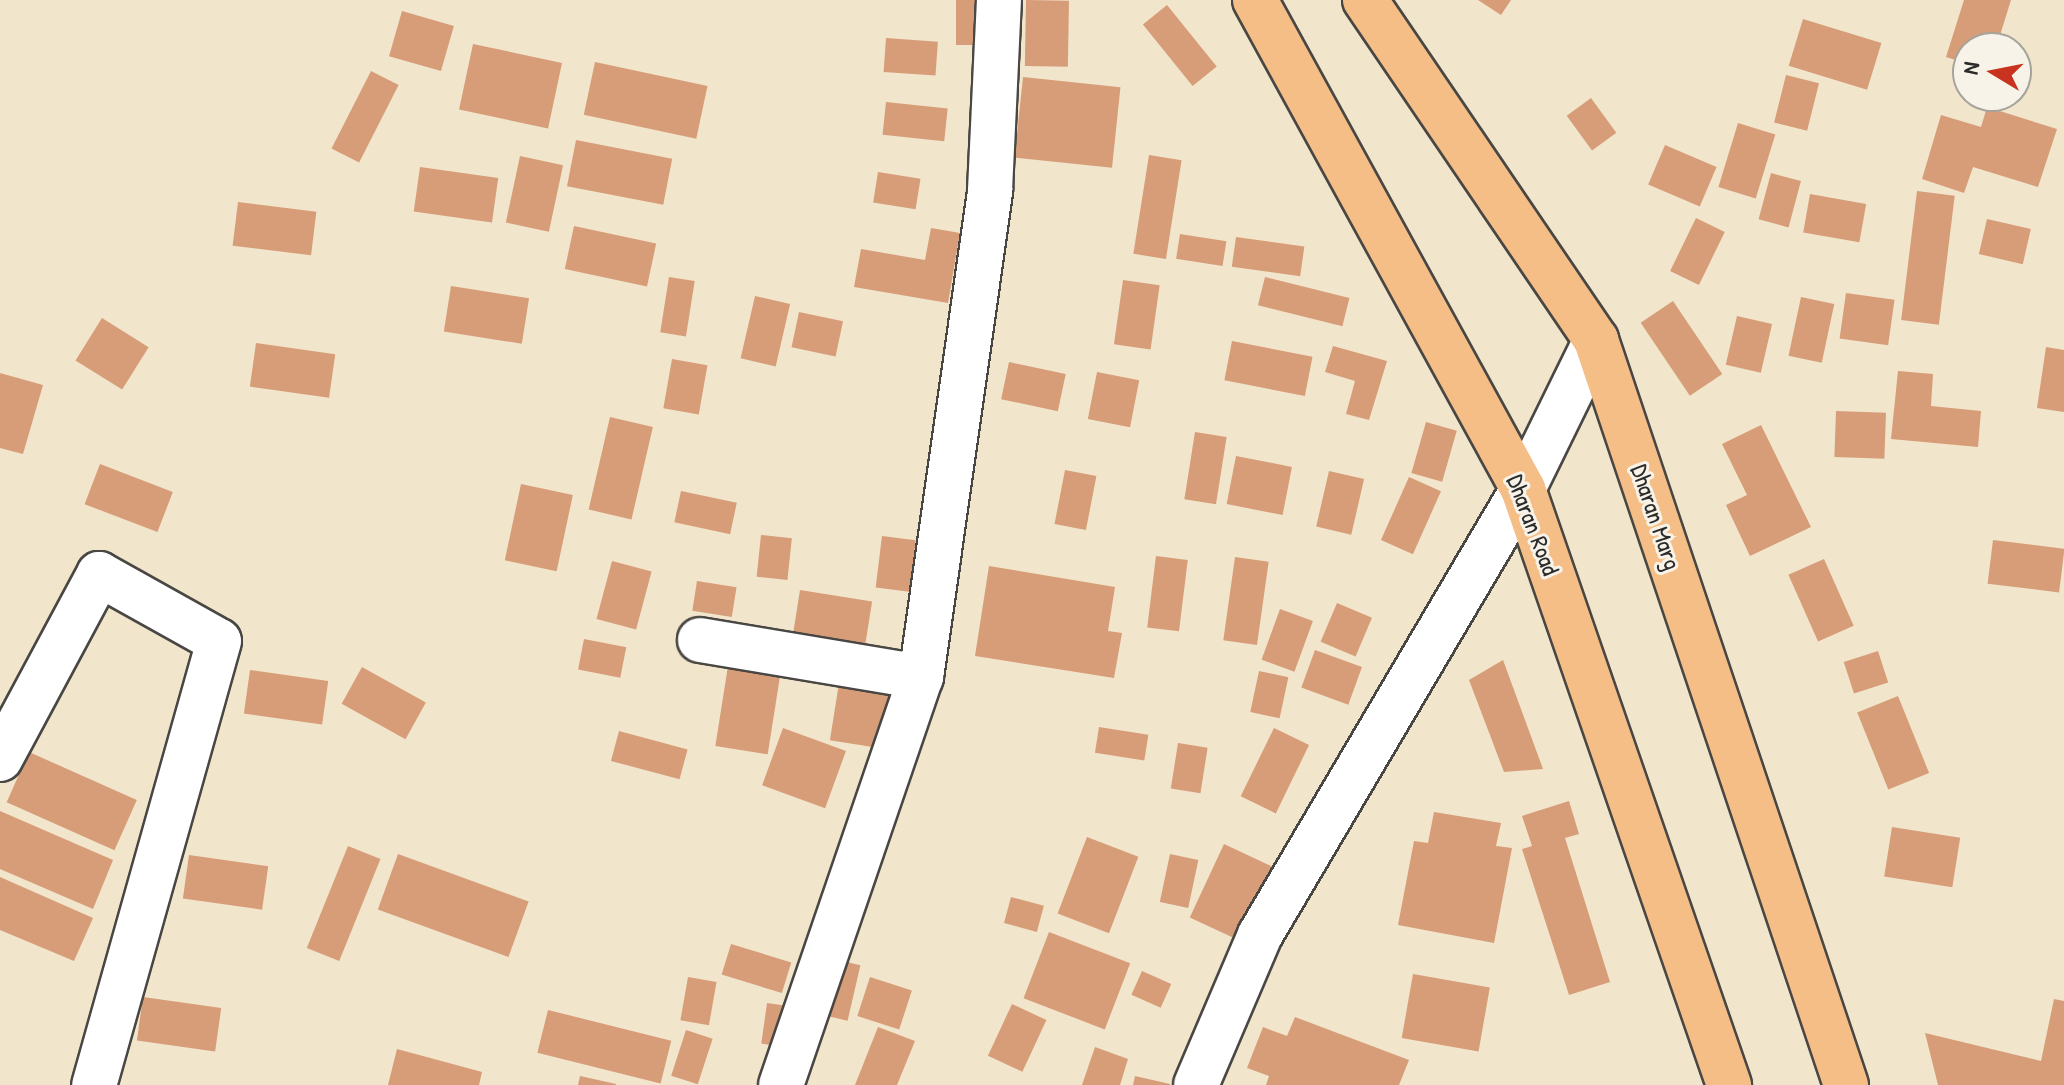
<!DOCTYPE html>
<html>
<head>
<meta charset="utf-8">
<style>
  body { margin:0 }
  #map { position:relative; width:2064px; height:1085px; overflow:hidden; background:#f1e5cc; font-family:"Patrick Hand",sans-serif }
  div>[style] { position:absolute }
  .building>* { inset:0; background:#d79d78; transform-origin:0 0 }
  .roads { filter:drop-shadow(2px 0 #494743) drop-shadow(-2px 0 #494743) drop-shadow(0 2px #494743) drop-shadow(0 -2px #494743) }
  .minor>* { height:44px; margin:-22px; padding:0 22px; transform-origin:22px; border-radius:22px; background:#fff }
  .major>* { height:44px; margin:-22px; padding:0 22px; transform-origin:22px; border-radius:22px; background:#f6be87 }
  span { translate:-50% -50%; white-space:nowrap; text-align:center; line-height:1.15; -webkit-text-stroke:6px #f7f3e8; paint-order:stroke }
  .street-label { font-size:24px; color:#2b2b2b }
  .north { position:absolute; left:1952px; top:32px; width:80px; height:80px; box-sizing:border-box; background:#f7f3e8; border:2px solid #a5a39c; border-radius:50%; rotate:280deg; font-size:22px; font-weight:700; line-height:32px; text-align:center; color:#2b2b2b }
  .north::after { content:''; display:block; margin:auto; width:28px; height:36px; background:#c8321e; clip-path:polygon(50% 0,100% 100%,50% 72%,0 100%) }
</style>
</head>
<body>
<div id="map">
  <div class="building">
    <div style="left:956px;top:0;width:31px;height:45px"></div>
    <div style="left:1026px;top:0;width:43px;height:66px;rotate:1deg"></div>
    <div style="clip-path:polygon(1478px 0,1511px 0,1501px 15px)"></div>
    <div style="clip-path:polygon(1964px 0,2011px 0,1996px 48px,1968px 48px,1968px 64px,1946px 57px)"></div>
    <div style="left:1167px;top:5px;width:79px;height:31px;rotate:51deg"></div>
    <div style="left:402px;top:11px;width:54px;height:47px;rotate:16deg"></div>
    <div style="left:1803px;top:19px;width:82px;height:49px;rotate:17deg"></div>
    <div style="left:886px;top:38px;width:52px;height:34px;rotate:4deg"></div>
    <div style="left:473px;top:44px;width:91px;height:67px;rotate:12deg"></div>
    <div style="left:595px;top:62px;width:115px;height:54px;rotate:12deg"></div>
    <div style="left:371px;top:71px;width:31px;height:87px;rotate:27deg"></div>
    <div style="left:1786px;top:75px;width:34px;height:49px;rotate:14deg"></div>
    <div style="left:1023px;top:77px;width:98px;height:81px;rotate:6deg"></div>
    <div style="left:1591px;top:98px;width:43px;height:30px;rotate:54deg"></div>
    <div style="left:886px;top:102px;width:62px;height:33px;rotate:6deg"></div>
    <div style="clip-path:polygon(1987px 107px,2057px 129px,2038px 187px,1973px 167px,1964px 193px,1922px 179px,1941px 115px,1981px 127px)"></div>
    <div style="left:1738px;top:123px;width:39px;height:67px;rotate:17deg"></div>
    <div style="left:576px;top:140px;width:98px;height:47px;rotate:11deg"></div>
    <div style="left:1665px;top:145px;width:56px;height:43px;rotate:23deg"></div>
    <div style="left:1149px;top:155px;width:33px;height:100px;rotate:9deg"></div>
    <div style="left:520px;top:156px;width:44px;height:68px;rotate:12deg"></div>
    <div style="left:420px;top:167px;width:79px;height:45px;rotate:8deg"></div>
    <div style="left:878px;top:172px;width:43px;height:31px;rotate:9deg"></div>
    <div style="left:1771px;top:173px;width:31px;height:48px;rotate:15deg"></div>
    <div style="left:1917px;top:191px;width:38px;height:130px;rotate:7deg"></div>
    <div style="left:1810px;top:194px;width:57px;height:39px;rotate:10deg"></div>
    <div style="left:238px;top:202px;width:79px;height:44px;rotate:7deg"></div>
    <div style="left:1696px;top:218px;width:32px;height:59px;rotate:26deg"></div>
    <div style="left:1987px;top:219px;width:45px;height:36px;rotate:13deg"></div>
    <div style="left:574px;top:226px;width:84px;height:44px;rotate:12deg"></div>
    <div style="clip-path:polygon(931px 228px,960px 233px,948px 303px,854px 287px,861px 249px,925px 260px)"></div>
    <div style="left:1180px;top:234px;width:47px;height:25px;rotate:9deg"></div>
    <div style="left:1236px;top:237px;width:69px;height:30px;rotate:8deg"></div>
    <div style="left:669px;top:277px;width:26px;height:56px;rotate:9deg"></div>
    <div style="left:1265px;top:277px;width:87px;height:29px;rotate:14deg"></div>
    <div style="left:1123px;top:280px;width:37px;height:65px;rotate:8deg"></div>
    <div style="left:451px;top:286px;width:79px;height:46px;rotate:9deg"></div>
    <div style="left:1846px;top:293px;width:49px;height:46px;rotate:8deg"></div>
    <div style="left:755px;top:296px;width:36px;height:64px;rotate:13deg"></div>
    <div style="left:1801px;top:297px;width:34px;height:60px;rotate:12deg"></div>
    <div style="left:1673px;top:301px;width:88px;height:39px;rotate:56deg"></div>
    <div style="left:799px;top:312px;width:45px;height:36px;rotate:12deg"></div>
    <div style="left:1737px;top:316px;width:36px;height:50px;rotate:13deg"></div>
    <div style="left:102px;top:318px;width:55px;height:50px;rotate:32deg"></div>
    <div style="left:1232px;top:341px;width:82px;height:40px;rotate:11deg"></div>
    <div style="left:256px;top:343px;width:80px;height:44px;rotate:8deg"></div>
    <div style="clip-path:polygon(1333px 346px,1387px 361px,1369px 420px,1346px 414px,1355px 381px,1325px 372px)"></div>
    <div style="clip-path:polygon(2046px 347px,2064px 350px,2064px 412px,2037px 408px)"></div>
    <div style="left:672px;top:359px;width:36px;height:50px;rotate:10deg"></div>
    <div style="left:1009px;top:362px;width:58px;height:38px;rotate:12deg"></div>
    <div style="clip-path:polygon(1898px 371px,1933px 374px,1931px 406px,1981px 411px,1978px 447px,1891px 439px)"></div>
    <div style="left:1097px;top:372px;width:43px;height:48px;rotate:11deg"></div>
    <div style="clip-path:polygon(0 373px,43px 385px,23px 454px,0 448px)"></div>
    <div style="left:1836px;top:411px;width:50px;height:46px;rotate:2deg"></div>
    <div style="left:610px;top:417px;width:44px;height:95px;rotate:13deg"></div>
    <div style="left:1426px;top:422px;width:32px;height:53px;rotate:16deg"></div>
    <div style="clip-path:polygon(1761px 425px,1811px 527px,1750px 556px,1726px 505px,1747px 495px,1722px 444px)"></div>
    <div style="left:1195px;top:432px;width:32px;height:68px;rotate:9deg"></div>
    <div style="left:1236px;top:456px;width:57px;height:49px;rotate:11deg"></div>
    <div style="left:100px;top:464px;width:78px;height:43px;rotate:21deg"></div>
    <div style="left:1065px;top:470px;width:32px;height:55px;rotate:11deg"></div>
    <div style="left:1329px;top:471px;width:36px;height:57px;rotate:13deg"></div>
    <div style="left:1409px;top:477px;width:35px;height:69px;rotate:24deg"></div>
    <div style="left:521px;top:484px;width:53px;height:78px;rotate:12deg"></div>
    <div style="left:681px;top:491px;width:57px;height:32px;rotate:12deg"></div>
    <div style="left:761px;top:535px;width:31px;height:42px;rotate:6deg"></div>
    <div style="left:882px;top:536px;width:34px;height:52px;rotate:7deg"></div>
    <div style="left:1993px;top:540px;width:72px;height:44px;rotate:7deg"></div>
    <div style="left:1156px;top:556px;width:32px;height:72px;rotate:7deg"></div>
    <div style="left:1235px;top:557px;width:34px;height:84px;rotate:8deg"></div>
    <div style="left:1824px;top:559px;width:73px;height:39px;rotate:66deg"></div>
    <div style="left:612px;top:561px;width:41px;height:60px;rotate:15deg"></div>
    <div style="clip-path:polygon(989px 566px,1115px 587px,1108px 631px,1122px 633px,1114px 678px,975px 656px)"></div>
    <div style="left:697px;top:581px;width:40px;height:30px;rotate:9deg"></div>
    <div style="left:800px;top:590px;width:73px;height:45px;rotate:9deg"></div>
    <div style="left:1337px;top:603px;width:38px;height:42px;rotate:23deg"></div>
    <div style="left:1280px;top:609px;width:35px;height:54px;rotate:20deg"></div>
    <div style="left:584px;top:639px;width:43px;height:31px;rotate:11deg"></div>
    <div style="left:1315px;top:650px;width:50px;height:40px;rotate:20deg"></div>
    <div style="left:1878px;top:651px;width:33px;height:36px;rotate:72deg"></div>
    <div style="clip-path:polygon(1503px 660px,1543px 769px,1504px 772px,1469px 680px)"></div>
    <div style="left:728px;top:666px;width:53px;height:81px;rotate:9deg"></div>
    <div style="left:362px;top:667px;width:73px;height:42px;rotate:29deg"></div>
    <div style="left:250px;top:670px;width:79px;height:44px;rotate:8deg"></div>
    <div style="left:1259px;top:671px;width:30px;height:42px;rotate:12deg"></div>
    <div style="left:839px;top:683px;width:53px;height:58px;rotate:9deg"></div>
    <div style="left:1898px;top:696px;width:83px;height:44px;rotate:68deg"></div>
    <div style="left:1099px;top:727px;width:50px;height:26px;rotate:9deg"></div>
    <div style="left:783px;top:728px;width:67px;height:61px;rotate:20deg"></div>
    <div style="left:1274px;top:728px;width:39px;height:76px;rotate:26deg"></div>
    <div style="left:619px;top:731px;width:71px;height:31px;rotate:15deg"></div>
    <div style="left:1178px;top:743px;width:30px;height:46px;rotate:9deg"></div>
    <div style="left:29px;top:752px;width:118px;height:55px;rotate:24deg"></div>
    <div style="clip-path:polygon(1569px 801px,1579px 834px,1565px 838px,1610px 982px,1569px 995px,1522px 849px,1532px 846px,1522px 816px)"></div>
    <div style="clip-path:polygon(0 811px,113px 860px,93px 909px,0 869px)"></div>
    <div style="clip-path:polygon(1434px 812px,1501px 823px,1496px 846px,1512px 848px,1494px 943px,1398px 925px,1414px 841px,1428px 843px)"></div>
    <div style="left:1892px;top:827px;width:69px;height:50px;rotate:9deg"></div>
    <div style="left:1087px;top:837px;width:55px;height:82px;rotate:21deg"></div>
    <div style="left:1224px;top:844px;width:54px;height:81px;rotate:25deg"></div>
    <div style="left:348px;top:846px;width:35px;height:110px;rotate:22deg"></div>
    <div style="left:398px;top:854px;width:139px;height:59px;rotate:20deg"></div>
    <div style="left:1170px;top:854px;width:29px;height:49px;rotate:12deg"></div>
    <div style="left:189px;top:855px;width:80px;height:44px;rotate:8deg"></div>
    <div style="clip-path:polygon(0 877px,93px 918px,74px 961px,0 930px)"></div>
    <div style="left:1011px;top:897px;width:34px;height:27px;rotate:15deg"></div>
    <div style="left:1049px;top:932px;width:87px;height:71px;rotate:21deg"></div>
    <div style="left:731px;top:944px;width:63px;height:32px;rotate:17deg"></div>
    <div style="left:838px;top:960px;width:23px;height:57px;rotate:13deg"></div>
    <div style="left:1142px;top:971px;width:32px;height:26px;rotate:24deg"></div>
    <div style="left:1413px;top:974px;width:78px;height:65px;rotate:10deg"></div>
    <div style="left:688px;top:977px;width:29px;height:44px;rotate:10deg"></div>
    <div style="left:870px;top:977px;width:44px;height:41px;rotate:18deg"></div>
    <div style="left:143px;top:997px;width:79px;height:44px;rotate:8deg"></div>
    <div style="clip-path:polygon(2054px 999px,2064px 1001px,2064px 1085px,1938px 1085px,1925px 1033px,2041px 1061px)"></div>
    <div style="left:767px;top:1003px;width:21px;height:41px;rotate:8deg"></div>
    <div style="left:1012px;top:1004px;width:38px;height:57px;rotate:25deg"></div>
    <div style="left:548px;top:1010px;width:127px;height:44px;rotate:14deg"></div>
    <div style="clip-path:polygon(1295px 1017px,1409px 1060px,1399px 1085px,1266px 1085px,1269px 1076px,1247px 1068px,1263px 1027px,1287px 1036px)"></div>
    <div style="clip-path:polygon(878px 1027px,915px 1041px,897px 1085px,855px 1085px)"></div>
    <div style="left:686px;top:1030px;width:28px;height:48px;rotate:18deg"></div>
    <div style="clip-path:polygon(1095px 1047px,1128px 1059px,1120px 1085px,1082px 1085px)"></div>
    <div style="clip-path:polygon(397px 1049px,482px 1072px,479px 1085px,388px 1085px)"></div>
    <div style="clip-path:polygon(580px 1076px,616px 1084px,616px 1085px,578px 1085px)"></div>
    <div style="clip-path:polygon(1135px 1076px,1170px 1084px,1170px 1085px,1133px 1085px)"></div>
  </div>
  <div class="roads">
    <div class="minor">
      <div style="left:700px;top:640px;width:224px;rotate:9.5deg"></div>
      <div style="left:0;top:759px;width:210px;rotate:-61.8deg"></div>
      <div style="left:99px;top:574px;width:137px;rotate:29.2deg"></div>
      <div style="left:219px;top:641px;width:461px;rotate:105.7deg"></div>
      <div style="left:781px;top:1085px;width:431px;rotate:-71.1deg"></div>
      <div style="left:921px;top:677px;width:492px;rotate:-81.9deg"></div>
      <div style="left:990px;top:190px;width:190px;rotate:-87.3deg"></div>
      <div style="left:1196px;top:1085px;width:163px;rotate:-66.9deg"></div>
      <div style="left:1260px;top:935px;width:518px;rotate:-59.47deg"></div>
      <div style="left:1523px;top:489px;width:166px;rotate:-63.9deg"></div>
    </div>
    <div class="major">
      <div style="left:1255px;top:0;width:558px;rotate:61.27deg"></div>
      <div style="left:1523px;top:489px;width:631px;rotate:70.93deg"></div>
      <div style="left:1365px;top:0;width:411px;rotate:55.8deg"></div>
      <div style="left:1596px;top:340px;width:786px;rotate:71.45deg"></div>
    </div>
  </div>
  <div class="street-label">
    <span style="left:1656px;top:517px;rotate:71deg">Dharan Marg</span>
    <span style="left:1533px;top:525px;rotate:69deg">Dharan Road</span>
  </div>
  <div class="north">N</div>
</div>
</body>
</html>
